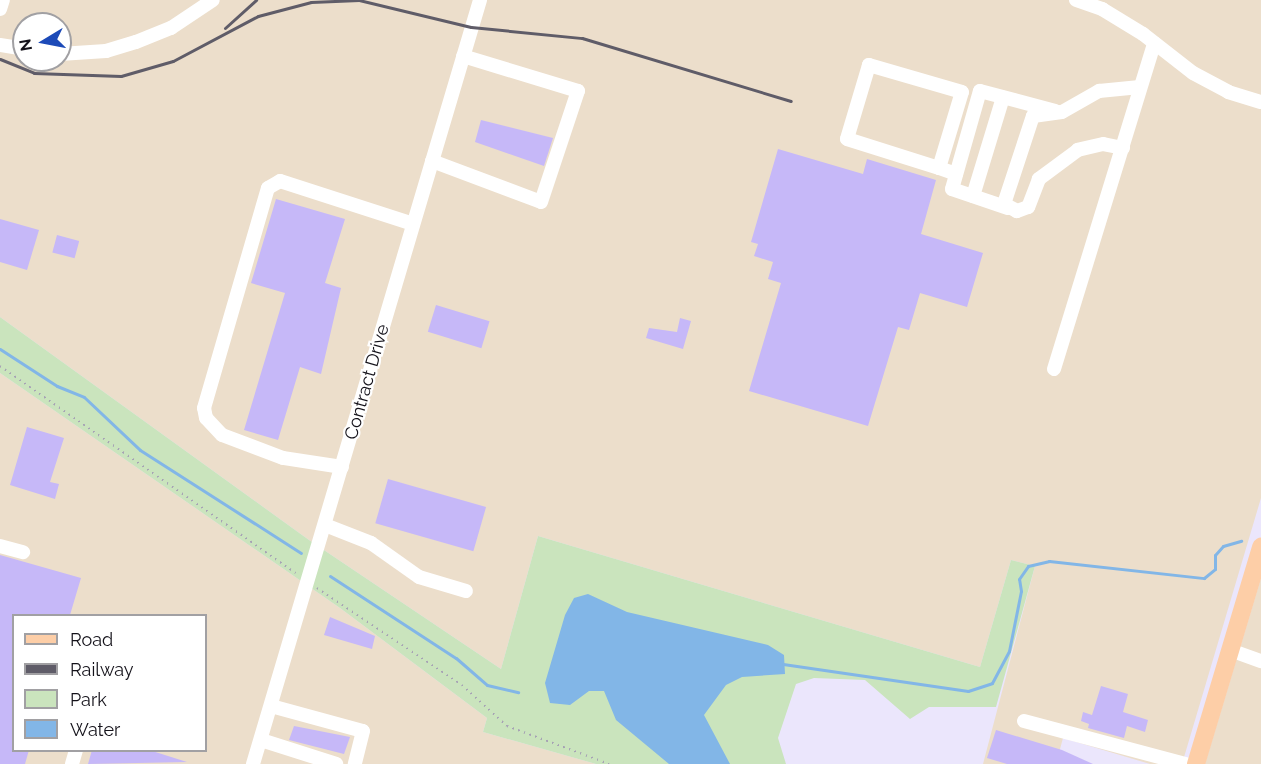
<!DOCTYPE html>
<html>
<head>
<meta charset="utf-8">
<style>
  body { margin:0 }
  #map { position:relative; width:1261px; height:764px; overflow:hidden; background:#ebe6fc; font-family:Raleway,sans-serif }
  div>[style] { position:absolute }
  .industrial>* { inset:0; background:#ecdecb }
  .green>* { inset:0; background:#cae4bd }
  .water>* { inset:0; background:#82b6e7 }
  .stream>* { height:3px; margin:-1.5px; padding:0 1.5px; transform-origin:1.5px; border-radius:1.5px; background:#82b6e7 }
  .building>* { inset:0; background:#c6b8f8; transform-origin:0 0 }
  .path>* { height:1.5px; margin-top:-0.75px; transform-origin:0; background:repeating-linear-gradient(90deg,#a6a2b4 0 1.5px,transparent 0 6px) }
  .minor>* { height:14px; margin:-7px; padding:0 7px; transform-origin:7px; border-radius:7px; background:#fff }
  .major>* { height:18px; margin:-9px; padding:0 9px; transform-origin:9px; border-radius:9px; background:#fdcea7 }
  .rail>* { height:3px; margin:-1.5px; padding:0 1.5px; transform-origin:1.5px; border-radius:1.5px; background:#5f5c68 }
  span { translate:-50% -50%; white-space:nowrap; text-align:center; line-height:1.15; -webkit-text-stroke:4.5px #fff; paint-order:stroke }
  .street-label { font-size:18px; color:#14121a }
  .legend { position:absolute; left:12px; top:614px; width:195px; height:138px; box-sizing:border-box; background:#fff; border:2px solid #a1a0a3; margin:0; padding:8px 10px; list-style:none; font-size:18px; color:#14121a }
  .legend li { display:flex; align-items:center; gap:12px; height:30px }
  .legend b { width:30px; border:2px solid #a1a0a3 }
  .north { position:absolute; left:12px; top:12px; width:60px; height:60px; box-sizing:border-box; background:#fff; border:2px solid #a1a0a3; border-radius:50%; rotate:260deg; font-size:16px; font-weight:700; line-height:24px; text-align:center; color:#14121a }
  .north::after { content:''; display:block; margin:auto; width:21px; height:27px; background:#1c4ab8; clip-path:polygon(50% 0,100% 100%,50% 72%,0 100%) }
</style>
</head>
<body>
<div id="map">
  <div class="industrial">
    <div style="clip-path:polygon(evenodd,0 0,1261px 0,1261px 498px,1182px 764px,1150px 764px,1063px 738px,1056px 764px,983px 764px,1035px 566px,1011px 560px,980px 667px,538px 536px,501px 669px,309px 540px,0 317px,0 0,24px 24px,60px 24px,60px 60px,24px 60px,24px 24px)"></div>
    <div style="clip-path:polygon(evenodd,0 373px,340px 608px,487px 718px,483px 732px,596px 764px,0 764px,0 373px,14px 616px,206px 616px,206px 750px,14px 750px,14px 616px)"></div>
    <div style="clip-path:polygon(1261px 578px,1261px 764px,1205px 764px)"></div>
  </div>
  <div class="green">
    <div style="clip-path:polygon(0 317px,309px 540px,501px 669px,538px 536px,980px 667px,1011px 560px,1035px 566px,996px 707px,929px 707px,910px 719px,865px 680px,814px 678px,796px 684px,778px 738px,786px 764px,596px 764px,483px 732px,487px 718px,340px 608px,0 373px)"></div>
  </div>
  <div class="water">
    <div style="clip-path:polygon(588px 594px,627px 612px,768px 645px,784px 655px,785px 674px,742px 677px,726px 685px,704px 715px,730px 764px,669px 764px,616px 720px,604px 691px,589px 691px,570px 705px,550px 703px,545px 683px,565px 615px,574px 598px)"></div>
  </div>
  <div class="stream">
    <div style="left:0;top:349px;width:68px;rotate:33deg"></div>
    <div style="left:57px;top:386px;width:29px;rotate:22deg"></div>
    <div style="left:84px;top:397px;width:77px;rotate:43.4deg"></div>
    <div style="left:140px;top:450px;width:191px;rotate:32.6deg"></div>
    <div style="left:330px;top:576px;width:150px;rotate:33.1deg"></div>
    <div style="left:456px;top:658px;width:41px;rotate:41.1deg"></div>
    <div style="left:487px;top:685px;width:32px;rotate:13deg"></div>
    <div style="left:783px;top:664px;width:187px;rotate:8.3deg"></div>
    <div style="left:968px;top:691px;width:25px;rotate:-18deg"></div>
    <div style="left:992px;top:683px;width:36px;rotate:-62deg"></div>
    <div style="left:1009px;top:651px;width:61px;rotate:-78.7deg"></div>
    <div style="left:1021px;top:591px;width:12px;rotate:-99deg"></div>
    <div style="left:1019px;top:579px;width:16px;rotate:-55deg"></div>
    <div style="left:1028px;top:566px;width:22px;rotate:-13deg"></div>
    <div style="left:1049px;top:561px;width:156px;rotate:6.3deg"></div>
    <div style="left:1204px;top:578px;width:14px;rotate:-39deg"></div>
    <div style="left:1215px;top:569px;width:14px;rotate:-90deg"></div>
    <div style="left:1215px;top:555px;width:12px;rotate:-48deg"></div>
    <div style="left:1223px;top:546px;width:19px;rotate:-16deg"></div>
  </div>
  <div class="building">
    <div style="clip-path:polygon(481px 120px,553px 138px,544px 166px,475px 142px)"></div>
    <div style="clip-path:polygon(778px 149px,863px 174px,867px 159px,936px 180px,921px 234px,983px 253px,967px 307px,920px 293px,909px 330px,898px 327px,868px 426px,749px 391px,781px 283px,768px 279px,773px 262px,754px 256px,758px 244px,751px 242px)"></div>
    <div style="clip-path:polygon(276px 199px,345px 219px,325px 283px,341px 288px,321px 374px,300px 367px,278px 440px,244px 430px,285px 293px,251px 283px)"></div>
    <div style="clip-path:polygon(0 219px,39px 230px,27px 270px,0 262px)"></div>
    <div style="left:57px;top:235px;width:23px;height:18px;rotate:15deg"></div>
    <div style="left:436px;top:305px;width:56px;height:28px;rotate:17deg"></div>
    <div style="clip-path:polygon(680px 318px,691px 321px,683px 349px,646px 338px,649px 328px,677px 332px)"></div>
    <div style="clip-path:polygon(27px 427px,64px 438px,50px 482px,59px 484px,55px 499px,10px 485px)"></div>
    <div style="left:388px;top:479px;width:102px;height:46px;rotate:16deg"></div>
    <div style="clip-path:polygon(0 555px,81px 578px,70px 615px,14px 615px,14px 750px,29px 750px,25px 764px,0 764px)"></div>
    <div style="clip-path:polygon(330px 617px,375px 636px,372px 649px,324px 635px)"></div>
    <div style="clip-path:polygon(1101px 686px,1128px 694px,1123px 712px,1148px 720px,1145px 732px,1127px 726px,1124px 738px,1088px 728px,1089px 724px,1081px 721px,1083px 712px,1092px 715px)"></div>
    <div style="clip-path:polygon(294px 726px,350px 737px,344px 754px,289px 740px)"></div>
    <div style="clip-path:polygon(996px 730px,1062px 750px,1093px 764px,1007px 764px,987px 758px)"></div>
    <div style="clip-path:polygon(92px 750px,149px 750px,187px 762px,88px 764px)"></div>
  </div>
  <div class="path">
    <div style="left:0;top:366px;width:361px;rotate:35deg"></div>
    <div style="left:317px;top:588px;width:174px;rotate:33.8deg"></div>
    <div style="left:462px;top:685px;width:61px;rotate:42.3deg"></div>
    <div style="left:507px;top:726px;width:109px;rotate:20.4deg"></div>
  </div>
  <div class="minor">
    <div style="left:1076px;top:0;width:28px;rotate:19deg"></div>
    <div style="left:1102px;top:9px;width:48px;rotate:31.4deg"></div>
    <div style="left:1143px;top:34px;width:63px;rotate:38deg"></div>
    <div style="left:1193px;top:73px;width:40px;rotate:28deg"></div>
    <div style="left:1228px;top:92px;width:34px;rotate:17deg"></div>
    <div style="left:0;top:9px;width:9px;rotate:-72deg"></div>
    <div style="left:0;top:45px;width:24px;rotate:9deg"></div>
    <div style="left:60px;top:54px;width:46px;rotate:-3.7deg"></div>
    <div style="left:106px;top:51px;width:31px;rotate:-17deg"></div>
    <div style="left:136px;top:42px;width:38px;rotate:-22deg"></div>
    <div style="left:171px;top:28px;width:50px;rotate:-33.7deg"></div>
    <div style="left:1123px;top:148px;width:20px;rotate:-169deg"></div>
    <div style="left:1103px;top:144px;width:26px;rotate:167deg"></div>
    <div style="left:1078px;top:150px;width:49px;rotate:143.4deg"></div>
    <div style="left:1039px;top:179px;width:30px;rotate:111deg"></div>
    <div style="left:1028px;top:207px;width:12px;rotate:160deg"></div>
    <div style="left:1017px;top:211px;width:15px;rotate:-152deg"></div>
    <div style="left:1004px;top:204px;width:93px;rotate:-71.8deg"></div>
    <div style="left:1033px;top:116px;width:29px;rotate:-8deg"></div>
    <div style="left:1062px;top:112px;width:43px;rotate:-29.6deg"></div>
    <div style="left:1099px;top:91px;width:41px;rotate:-5.6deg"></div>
    <div style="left:432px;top:161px;width:116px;rotate:20.6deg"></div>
    <div style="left:541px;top:202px;width:117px;rotate:-71.6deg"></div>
    <div style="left:578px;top:91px;width:120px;rotate:-163.1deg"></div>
    <div style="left:939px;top:168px;width:79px;rotate:-73.2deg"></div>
    <div style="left:962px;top:92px;width:97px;rotate:-163.8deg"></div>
    <div style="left:869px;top:65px;width:77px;rotate:106.6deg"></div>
    <div style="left:847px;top:139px;width:96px;rotate:17.5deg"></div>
    <div style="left:939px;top:168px;width:18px;rotate:19deg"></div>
    <div style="left:973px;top:196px;width:103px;rotate:-73.1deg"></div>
    <div style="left:1008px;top:208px;width:59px;rotate:-161.3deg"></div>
    <div style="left:952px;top:189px;width:102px;rotate:-74.1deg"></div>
    <div style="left:980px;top:91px;width:78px;rotate:14.9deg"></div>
    <div style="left:1054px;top:369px;width:341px;rotate:-72.9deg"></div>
    <div style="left:342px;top:467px;width:60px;rotate:-171.3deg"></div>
    <div style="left:283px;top:458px;width:65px;rotate:-159.3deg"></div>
    <div style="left:222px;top:435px;width:23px;rotate:-133deg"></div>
    <div style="left:206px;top:418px;width:10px;rotate:-101deg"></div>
    <div style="left:204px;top:408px;width:229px;rotate:-73.8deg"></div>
    <div style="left:268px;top:188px;width:14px;rotate:-30deg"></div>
    <div style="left:280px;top:181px;width:140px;rotate:17.9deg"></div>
    <div style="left:325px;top:525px;width:49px;rotate:21.4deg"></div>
    <div style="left:371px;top:543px;width:59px;rotate:35.3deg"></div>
    <div style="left:419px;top:577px;width:49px;rotate:16.6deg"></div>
    <div style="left:0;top:546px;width:24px;rotate:15deg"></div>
    <div style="left:1230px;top:650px;width:33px;rotate:20deg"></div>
    <div style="left:271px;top:706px;width:95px;rotate:15.2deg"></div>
    <div style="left:363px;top:731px;width:34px;rotate:104deg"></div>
    <div style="left:1024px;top:721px;width:168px;rotate:14.9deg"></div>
    <div style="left:261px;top:740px;width:79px;rotate:17.7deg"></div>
    <div style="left:72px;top:764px;width:15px;rotate:-74deg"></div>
    <div style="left:253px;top:764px;width:797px;rotate:-73.45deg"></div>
  </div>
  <div class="major">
    <div style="left:1196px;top:764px;width:227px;rotate:-73.3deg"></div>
  </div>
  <div class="rail">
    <div style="left:225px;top:28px;width:42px;rotate:-42.1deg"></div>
    <div style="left:0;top:59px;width:37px;rotate:22deg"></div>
    <div style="left:34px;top:73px;width:87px;rotate:2deg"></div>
    <div style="left:121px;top:76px;width:54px;rotate:-16.1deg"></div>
    <div style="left:173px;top:61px;width:96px;rotate:-27.9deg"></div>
    <div style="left:258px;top:16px;width:55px;rotate:-14.8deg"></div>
    <div style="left:311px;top:2px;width:48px;rotate:-2.4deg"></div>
    <div style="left:359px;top:0;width:115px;rotate:13.6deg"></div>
    <div style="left:471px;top:27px;width:112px;rotate:5.7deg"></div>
    <div style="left:582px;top:38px;width:218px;rotate:16.8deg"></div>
  </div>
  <div class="street-label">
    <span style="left:367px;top:382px;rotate:-74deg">Contract Drive</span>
  </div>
  <ul class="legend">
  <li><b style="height:8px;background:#fdcea7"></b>Road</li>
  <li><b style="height:8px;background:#5f5c68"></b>Railway</li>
  <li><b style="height:16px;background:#cae4bd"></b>Park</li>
  <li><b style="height:16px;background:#82b6e7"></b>Water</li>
  </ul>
  <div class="north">N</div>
</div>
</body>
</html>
